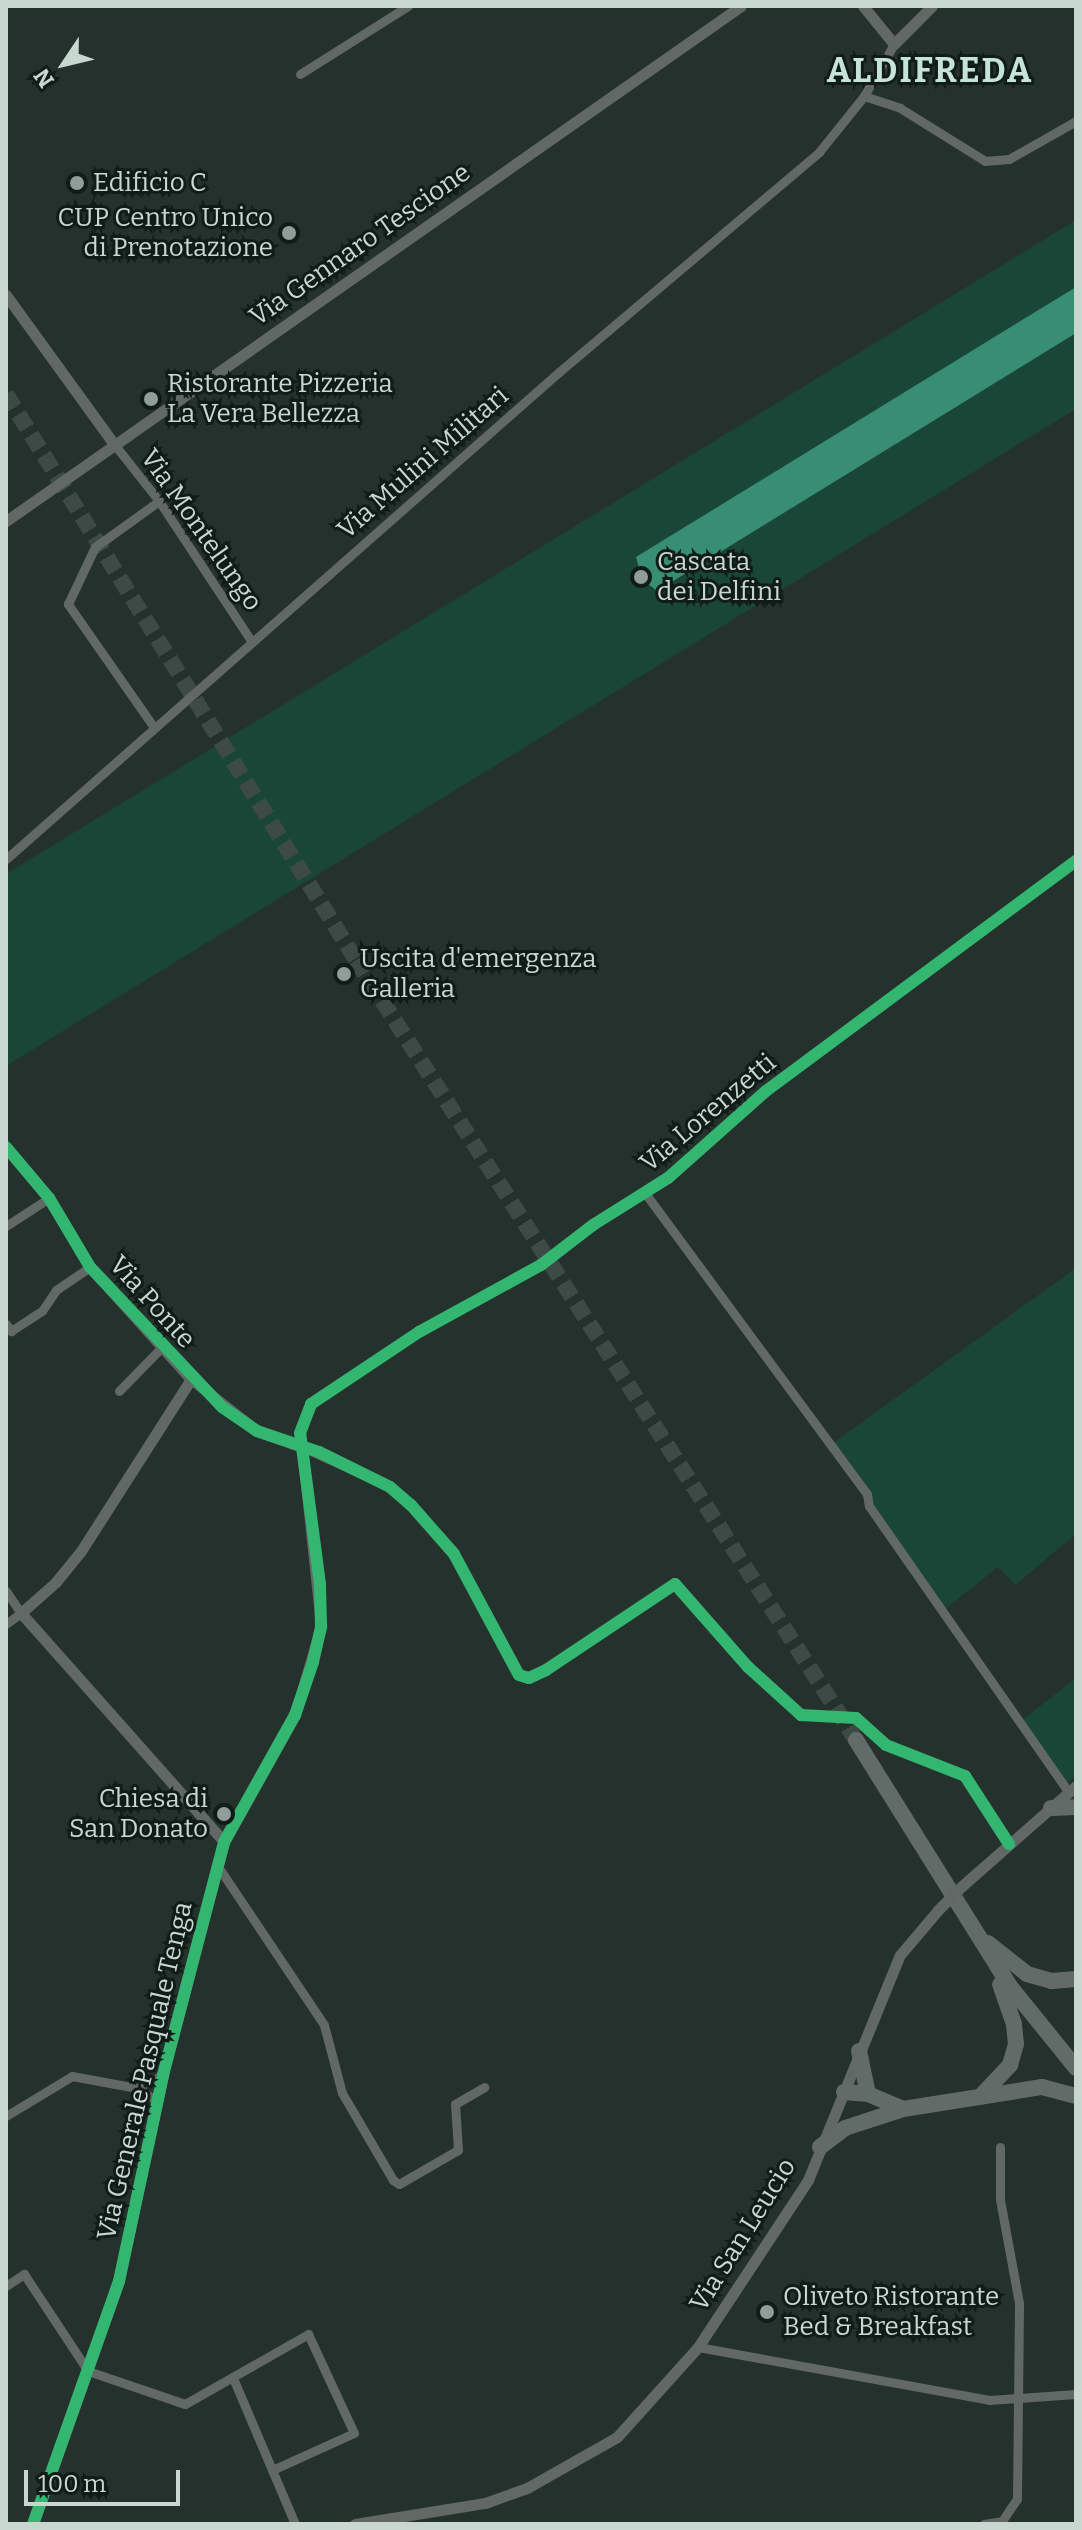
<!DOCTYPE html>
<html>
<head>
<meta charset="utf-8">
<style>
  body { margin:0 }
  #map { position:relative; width:1082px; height:2530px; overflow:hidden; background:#25312d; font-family:Bitter,serif }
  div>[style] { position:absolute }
  .green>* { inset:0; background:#1a4637 }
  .water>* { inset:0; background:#378e72 }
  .trunk-tunnel>* { height:16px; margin-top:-8px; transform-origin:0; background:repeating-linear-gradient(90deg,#3e4a46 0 16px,transparent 0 24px) }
  .minor>* { height:9px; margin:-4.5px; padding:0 4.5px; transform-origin:4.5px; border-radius:4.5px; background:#616865 }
  .tertiary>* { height:11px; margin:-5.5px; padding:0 5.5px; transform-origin:5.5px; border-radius:5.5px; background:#616865 }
  .trunk>* { height:16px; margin:-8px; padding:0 8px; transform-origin:8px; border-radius:8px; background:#636b68 }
  .tertiary-bridge>* { height:11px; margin:-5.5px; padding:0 5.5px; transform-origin:5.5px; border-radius:5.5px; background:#616865 }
  .cycleway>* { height:12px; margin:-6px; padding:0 6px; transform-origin:6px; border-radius:6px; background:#33b770 }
  .dots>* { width:22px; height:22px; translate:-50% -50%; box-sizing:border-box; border:4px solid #111c18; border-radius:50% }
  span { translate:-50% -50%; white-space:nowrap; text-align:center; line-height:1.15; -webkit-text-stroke:6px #111c18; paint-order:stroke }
  .poi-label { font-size:26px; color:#c9d7d1 }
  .left { translate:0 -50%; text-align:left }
  .right { translate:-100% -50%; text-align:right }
  .street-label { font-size:26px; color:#c9d7d1 }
  .district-label { font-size:34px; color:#c6e3d7; font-weight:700; letter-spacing:2px }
  .frame { position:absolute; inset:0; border:8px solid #c9d7d1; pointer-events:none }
  .north { position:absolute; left:24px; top:24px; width:80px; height:80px; -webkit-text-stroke:6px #111c18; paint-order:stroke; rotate:235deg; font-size:22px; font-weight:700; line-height:32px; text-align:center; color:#c9d7d1 }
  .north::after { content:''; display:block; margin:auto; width:28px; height:36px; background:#c9d7d1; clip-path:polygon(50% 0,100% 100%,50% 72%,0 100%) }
  .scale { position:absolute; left:24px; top:2470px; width:156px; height:36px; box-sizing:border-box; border:4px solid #c9d7d1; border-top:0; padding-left:10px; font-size:24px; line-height:28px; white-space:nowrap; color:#c9d7d1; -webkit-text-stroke:6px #111c18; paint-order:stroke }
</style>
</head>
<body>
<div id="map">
  <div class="green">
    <div style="clip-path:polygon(1076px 220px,1076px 409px,6px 1066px,6px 874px)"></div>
    <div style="clip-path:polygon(1076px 1268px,1076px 1534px,1015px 1585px,998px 1567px,944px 1610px,829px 1446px)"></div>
    <div style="clip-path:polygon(1076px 1678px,1076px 1775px,1067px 1784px,1021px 1721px)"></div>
  </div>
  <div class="water">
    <div style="clip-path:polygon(1076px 287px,1076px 333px,657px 591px,642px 579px,636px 557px)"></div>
  </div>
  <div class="trunk-tunnel">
    <div style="left:6px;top:394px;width:665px;rotate:58.27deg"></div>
    <div style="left:356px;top:960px;width:926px;rotate:57.34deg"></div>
  </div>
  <div class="minor">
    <div style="left:300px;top:74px;width:128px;rotate:-32.2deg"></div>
    <div style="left:864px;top:96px;width:38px;rotate:18deg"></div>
    <div style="left:900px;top:108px;width:100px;rotate:31.9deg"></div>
    <div style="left:985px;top:161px;width:24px;rotate:-5deg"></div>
    <div style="left:1009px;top:159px;width:77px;rotate:-29.6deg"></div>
    <div style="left:114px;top:444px;width:73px;rotate:51.7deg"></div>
    <div style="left:159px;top:501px;width:169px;rotate:56.6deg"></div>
    <div style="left:153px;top:726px;width:149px;rotate:-124.9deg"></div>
    <div style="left:68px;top:604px;width:63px;rotate:-64.7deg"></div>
    <div style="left:95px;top:547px;width:79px;rotate:-35.7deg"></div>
    <div style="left:6px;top:859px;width:737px;rotate:-41.37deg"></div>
    <div style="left:559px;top:372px;width:341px;rotate:-40.2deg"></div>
    <div style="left:819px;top:152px;width:72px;rotate:-51.2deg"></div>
    <div style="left:864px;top:96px;width:60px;rotate:-60deg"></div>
    <div style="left:645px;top:1193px;width:374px;rotate:53.6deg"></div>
    <div style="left:867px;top:1494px;width:12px;rotate:81deg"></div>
    <div style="left:869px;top:1506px;width:350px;rotate:55.1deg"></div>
    <div style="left:6px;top:1226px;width:51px;rotate:-33.1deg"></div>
    <div style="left:6px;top:1324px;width:9px;rotate:54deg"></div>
    <div style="left:11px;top:1331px;width:37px;rotate:-33deg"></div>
    <div style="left:42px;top:1311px;width:25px;rotate:-56deg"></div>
    <div style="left:56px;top:1290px;width:41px;rotate:-34.1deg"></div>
    <div style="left:119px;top:1391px;width:62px;rotate:-45.7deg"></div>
    <div style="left:6px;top:1591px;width:27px;rotate:56deg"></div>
    <div style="left:21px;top:1613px;width:19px;rotate:144deg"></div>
    <div style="left:1009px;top:1844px;width:81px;rotate:-122.9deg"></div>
    <div style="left:965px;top:1776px;width:85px;rotate:-158.6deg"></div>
    <div style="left:886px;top:1745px;width:40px;rotate:-138deg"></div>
    <div style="left:856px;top:1718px;width:55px;rotate:-176.9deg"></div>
    <div style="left:801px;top:1715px;width:72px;rotate:-137.8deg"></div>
    <div style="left:748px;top:1667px;width:111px;rotate:-131.3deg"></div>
    <div style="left:675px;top:1584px;width:155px;rotate:146.3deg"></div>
    <div style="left:546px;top:1670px;width:19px;rotate:155deg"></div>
    <div style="left:529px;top:1678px;width:10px;rotate:-163deg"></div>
    <div style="left:519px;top:1675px;width:137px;rotate:-118.2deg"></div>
    <div style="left:454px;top:1554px;width:65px;rotate:-131.3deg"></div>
    <div style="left:411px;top:1505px;width:28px;rotate:-139deg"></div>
    <div style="left:390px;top:1487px;width:97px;rotate:-155.6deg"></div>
    <div style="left:302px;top:1447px;width:14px;rotate:-98deg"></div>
    <div style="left:300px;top:1433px;width:31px;rotate:-69deg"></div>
    <div style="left:311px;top:1404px;width:25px;rotate:-37deg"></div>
    <div style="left:331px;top:1389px;width:105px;rotate:-32.9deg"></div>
    <div style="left:419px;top:1332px;width:139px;rotate:-28.8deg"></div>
    <div style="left:541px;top:1265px;width:66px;rotate:-37.6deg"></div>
    <div style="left:593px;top:1225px;width:89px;rotate:-32.1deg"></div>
    <div style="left:668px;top:1178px;width:131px;rotate:-41.6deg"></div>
    <div style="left:766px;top:1091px;width:386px;rotate:-36.6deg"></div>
    <div style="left:217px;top:1865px;width:192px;rotate:56.2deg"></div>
    <div style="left:324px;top:2025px;width:70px;rotate:75.2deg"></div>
    <div style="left:342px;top:2093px;width:101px;rotate:59.6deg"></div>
    <div style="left:393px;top:2180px;width:7px;rotate:34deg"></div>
    <div style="left:399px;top:2184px;width:68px;rotate:-30deg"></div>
    <div style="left:458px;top:2150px;width:46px;rotate:-93.7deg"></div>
    <div style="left:455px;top:2104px;width:34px;rotate:-30deg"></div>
    <div style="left:137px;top:2088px;width:29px;rotate:-27deg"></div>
    <div style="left:6px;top:2116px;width:77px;rotate:-31.2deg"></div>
    <div style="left:72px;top:2076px;width:66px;rotate:10.5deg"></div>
    <div style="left:137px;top:2088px;width:24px;rotate:33deg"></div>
    <div style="left:6px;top:2286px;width:22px;rotate:-34deg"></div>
    <div style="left:24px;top:2274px;width:116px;rotate:56.6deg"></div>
    <div style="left:88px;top:2371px;width:102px;rotate:18.8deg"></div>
    <div style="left:185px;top:2404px;width:142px;rotate:-29.6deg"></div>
    <div style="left:308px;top:2334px;width:109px;rotate:65.1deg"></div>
    <div style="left:354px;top:2433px;width:90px;rotate:155.7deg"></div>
    <div style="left:698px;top:2347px;width:296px;rotate:10.3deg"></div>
    <div style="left:989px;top:2400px;width:87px;rotate:-3.9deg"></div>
    <div style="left:233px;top:2378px;width:159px;rotate:67deg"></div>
    <div style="left:984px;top:2524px;width:18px;rotate:-9deg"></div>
    <div style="left:1002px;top:2521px;width:27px;rotate:-56deg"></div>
    <div style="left:1017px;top:2499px;width:196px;rotate:-89.4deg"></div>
    <div style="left:1019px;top:2303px;width:106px;rotate:-100.4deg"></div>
    <div style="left:1000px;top:2199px;width:52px;rotate:-90deg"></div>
  </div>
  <div class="tertiary">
    <div style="left:863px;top:6px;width:49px;rotate:50.8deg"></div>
    <div style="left:894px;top:44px;width:54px;rotate:-45deg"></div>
    <div style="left:6px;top:295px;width:184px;rotate:54.1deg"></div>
    <div style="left:6px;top:521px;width:897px;rotate:-35.02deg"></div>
    <div style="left:6px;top:1147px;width:67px;rotate:49.9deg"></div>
    <div style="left:49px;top:1198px;width:80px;rotate:59.3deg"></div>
    <div style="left:90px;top:1267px;width:151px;rotate:48deg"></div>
    <div style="left:191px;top:1379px;width:84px;rotate:38.2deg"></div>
    <div style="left:257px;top:1431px;width:48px;rotate:19.6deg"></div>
    <div style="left:302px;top:1447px;width:180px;rotate:83.9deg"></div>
    <div style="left:321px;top:1626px;width:93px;rotate:106.3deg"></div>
    <div style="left:295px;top:1715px;width:145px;rotate:119.2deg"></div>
    <div style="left:224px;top:1842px;width:241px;rotate:104.7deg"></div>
    <div style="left:163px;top:2075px;width:211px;rotate:102.1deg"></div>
    <div style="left:119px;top:2281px;width:258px;rotate:109.5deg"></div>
    <div style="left:191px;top:1379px;width:204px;rotate:122.6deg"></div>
    <div style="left:81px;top:1551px;width:40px;rotate:129deg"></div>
    <div style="left:56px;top:1582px;width:47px;rotate:138.5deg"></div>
    <div style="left:21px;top:1613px;width:306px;rotate:48.4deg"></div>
    <div style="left:962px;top:1886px;width:152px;rotate:-41.3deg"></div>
    <div style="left:355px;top:2524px;width:132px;rotate:-9.2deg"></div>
    <div style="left:485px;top:2503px;width:45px;rotate:-19.7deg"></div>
    <div style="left:527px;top:2488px;width:103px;rotate:-29.5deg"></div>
    <div style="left:617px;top:2437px;width:121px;rotate:-48deg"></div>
    <div style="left:698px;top:2347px;width:200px;rotate:-56.6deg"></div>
    <div style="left:808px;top:2180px;width:243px;rotate:-67.8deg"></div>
    <div style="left:900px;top:1955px;width:59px;rotate:-49.8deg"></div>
  </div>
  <div class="trunk">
    <div style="left:856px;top:1740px;width:289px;rotate:58deg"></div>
    <div style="left:1009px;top:1985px;width:107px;rotate:51.1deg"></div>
    <div style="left:1051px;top:1808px;width:25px;rotate:-2deg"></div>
    <div style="left:988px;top:1943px;width:50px;rotate:38.5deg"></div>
    <div style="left:1027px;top:1974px;width:26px;rotate:16deg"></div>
    <div style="left:1052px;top:1981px;width:24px;rotate:-5deg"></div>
    <div style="left:859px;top:2051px;width:44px;rotate:78.2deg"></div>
    <div style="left:844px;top:2092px;width:24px;rotate:5deg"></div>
    <div style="left:868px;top:2094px;width:38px;rotate:23deg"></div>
    <div style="left:980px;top:2097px;width:44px;rotate:-46.8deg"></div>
    <div style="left:1010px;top:2065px;width:22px;rotate:-74deg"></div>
    <div style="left:1016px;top:2044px;width:20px;rotate:-96deg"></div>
    <div style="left:1014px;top:2024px;width:42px;rotate:-109.3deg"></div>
    <div style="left:820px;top:2147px;width:31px;rotate:-37deg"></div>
    <div style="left:845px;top:2128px;width:61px;rotate:-18.1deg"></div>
    <div style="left:903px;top:2109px;width:141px;rotate:-9deg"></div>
    <div style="left:1042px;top:2087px;width:35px;rotate:15deg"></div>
  </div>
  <div class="tertiary-bridge">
    <div style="left:938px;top:1910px;width:34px;rotate:-45deg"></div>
  </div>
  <div class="cycleway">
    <div style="left:6px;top:1147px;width:67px;rotate:49.9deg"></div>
    <div style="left:49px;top:1198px;width:80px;rotate:59.3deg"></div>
    <div style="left:90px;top:1267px;width:192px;rotate:46.7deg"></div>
    <div style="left:222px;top:1407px;width:42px;rotate:34.4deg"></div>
    <div style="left:257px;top:1431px;width:65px;rotate:18.7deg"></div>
    <div style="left:319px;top:1452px;width:79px;rotate:26.2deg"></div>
    <div style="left:390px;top:1487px;width:28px;rotate:41deg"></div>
    <div style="left:411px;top:1505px;width:65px;rotate:48.7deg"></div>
    <div style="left:454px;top:1554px;width:137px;rotate:61.8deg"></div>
    <div style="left:519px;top:1675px;width:10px;rotate:17deg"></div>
    <div style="left:529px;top:1678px;width:19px;rotate:-25deg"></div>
    <div style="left:546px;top:1670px;width:155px;rotate:-33.7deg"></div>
    <div style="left:675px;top:1584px;width:111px;rotate:48.7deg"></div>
    <div style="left:748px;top:1667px;width:72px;rotate:42.2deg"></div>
    <div style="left:801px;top:1715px;width:55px;rotate:3.1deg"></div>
    <div style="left:856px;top:1718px;width:40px;rotate:42deg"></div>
    <div style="left:886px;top:1745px;width:85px;rotate:21.4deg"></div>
    <div style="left:965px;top:1776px;width:81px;rotate:57.1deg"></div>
    <div style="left:33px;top:2524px;width:258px;rotate:-70.5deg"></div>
    <div style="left:119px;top:2281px;width:211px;rotate:-77.9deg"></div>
    <div style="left:163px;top:2075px;width:241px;rotate:-75.3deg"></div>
    <div style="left:224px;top:1842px;width:145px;rotate:-60.8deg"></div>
    <div style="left:295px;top:1715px;width:56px;rotate:-71.2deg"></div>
    <div style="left:313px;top:1662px;width:37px;rotate:-77deg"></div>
    <div style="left:321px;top:1626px;width:42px;rotate:-91.4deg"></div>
    <div style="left:320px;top:1584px;width:152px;rotate:-97.5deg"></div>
    <div style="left:300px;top:1433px;width:31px;rotate:-69deg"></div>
    <div style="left:311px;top:1404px;width:130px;rotate:-33.7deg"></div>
    <div style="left:419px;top:1332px;width:139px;rotate:-28.8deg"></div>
    <div style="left:541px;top:1265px;width:66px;rotate:-37.6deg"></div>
    <div style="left:593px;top:1225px;width:89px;rotate:-32.1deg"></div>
    <div style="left:668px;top:1178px;width:131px;rotate:-41.6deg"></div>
    <div style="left:766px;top:1091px;width:386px;rotate:-36.6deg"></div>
  </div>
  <div class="dots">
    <div style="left:77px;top:183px;background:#909d98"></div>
    <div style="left:289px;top:233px;background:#909d98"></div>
    <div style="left:151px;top:399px;background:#909d98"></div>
    <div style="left:641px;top:577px;background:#909d98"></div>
    <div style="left:344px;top:974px;background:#909d98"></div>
    <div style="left:224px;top:1814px;background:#909d98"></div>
    <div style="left:767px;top:2312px;background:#909d98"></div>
  </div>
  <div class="poi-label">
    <span class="left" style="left:93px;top:183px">Edificio C</span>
    <span class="right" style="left:273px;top:233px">CUP Centro Unico<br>di Prenotazione</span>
    <span class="left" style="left:167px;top:399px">Ristorante Pizzeria<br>La Vera Bellezza</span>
    <span class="left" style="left:657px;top:577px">Cascata<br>dei Delfini</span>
    <span class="left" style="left:360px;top:974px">Uscita d'emergenza<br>Galleria</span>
    <span class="right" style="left:208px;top:1814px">Chiesa di<br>San Donato</span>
    <span class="left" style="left:783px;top:2312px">Oliveto Ristorante<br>Bed &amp; Breakfast</span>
  </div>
  <div class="street-label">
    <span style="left:360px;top:245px;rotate:-35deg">Via Gennaro Tescione</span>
    <span style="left:423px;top:463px;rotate:-41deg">Via Mulini Militari</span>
    <span style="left:201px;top:530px;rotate:55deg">Via Montelungo</span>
    <span style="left:708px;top:1113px;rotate:-40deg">Via Lorenzetti</span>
    <span style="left:152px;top:1302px;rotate:48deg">Via Ponte</span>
    <span style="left:145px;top:2071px;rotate:-77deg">Via Generale Pasquale Tenga</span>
    <span style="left:743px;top:2235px;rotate:-58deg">Via San Leucio</span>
  </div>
  <div class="district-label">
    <span style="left:930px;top:71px">ALDIFREDA</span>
  </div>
  <div class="frame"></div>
  <div class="north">N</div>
  <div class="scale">100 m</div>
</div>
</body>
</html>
